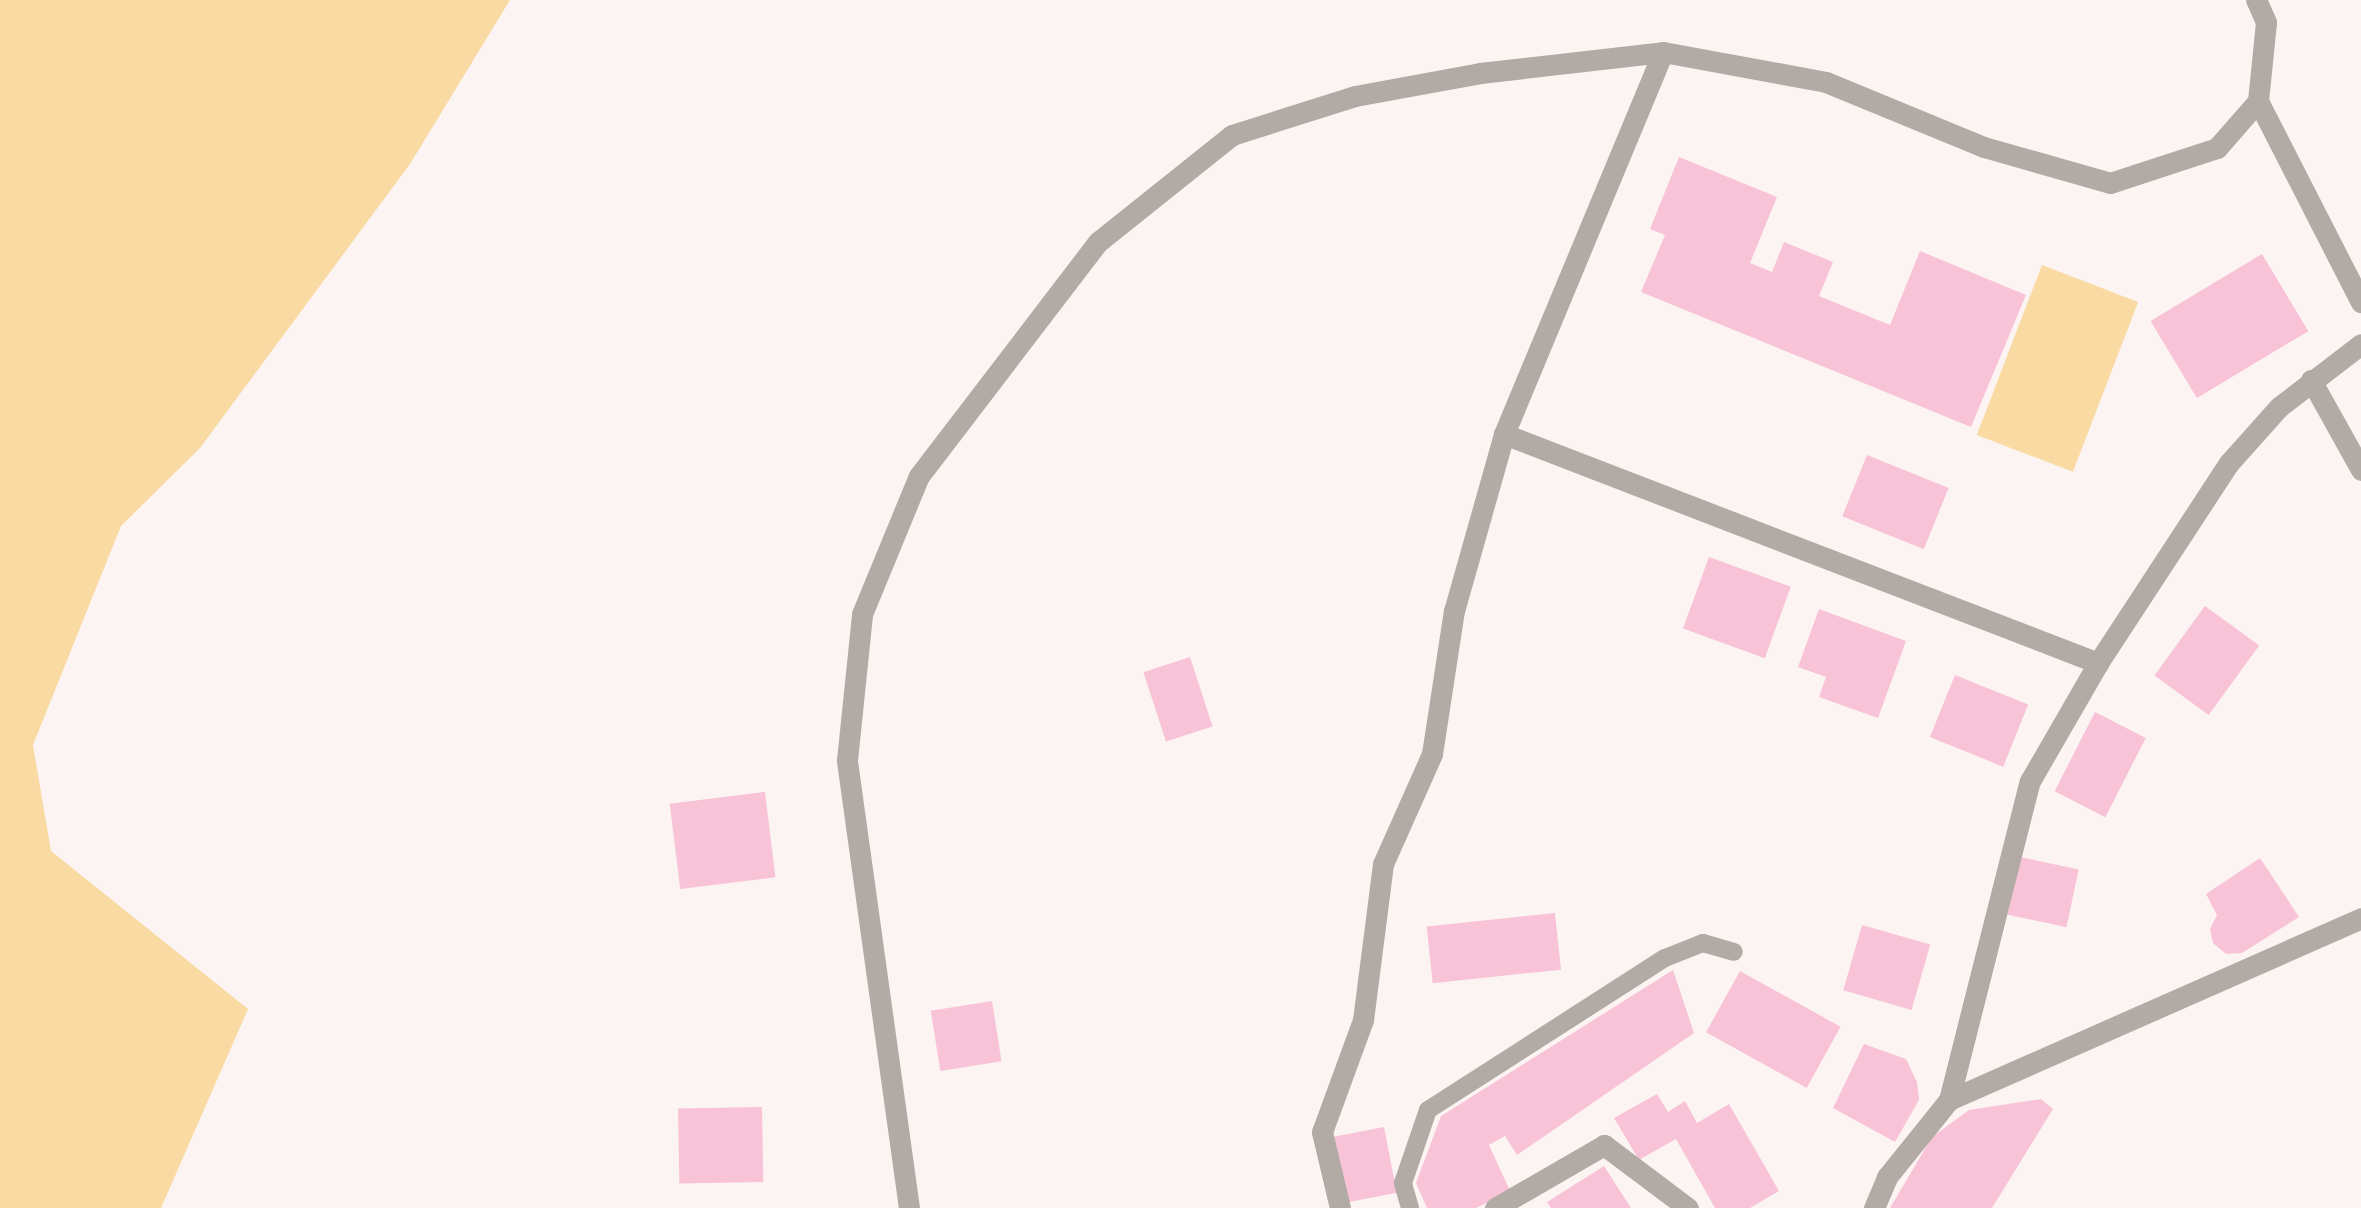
<!DOCTYPE html>
<html>
<head>
<meta charset="utf-8">
<style>
  body { margin:0 }
  #map { position:relative; width:2361px; height:1208px; overflow:hidden; background:#fcf4f3; font-family:"Open Sans",sans-serif }
  div>[style] { position:absolute }
  .green>* { inset:0; background:#f9daa2; transform-origin:0 0 }
  .building>* { inset:0; background:#f8c3d6; transform-origin:0 0 }
  .service>* { height:18px; margin:-9px; padding:0 9px; transform-origin:9px; border-radius:9px; background:#b1aaa5 }
  .minor>* { height:21px; margin:-10.5px; padding:0 10.5px; transform-origin:10.5px; border-radius:10.5px; background:#b1aaa5 }
  .tertiary>* { height:21px; margin:-10.5px; padding:0 10.5px; transform-origin:10.5px; border-radius:10.5px; background:#b1aaa5 }
  span { translate:-50% -50%; white-space:nowrap; text-align:center; line-height:1.15; -webkit-text-stroke:5px #fff; paint-order:stroke }
</style>
</head>
<body>
<div id="map">
  <div class="green">
    <div style="clip-path:polygon(0 0,510px 0,410px 164px,200px 448px,121px 526px,33px 745px,51px 851px,248px 1009px,161px 1208px,0 1208px)"></div>
    <div style="left:2042px;top:265px;width:103px;height:182px;rotate:21deg"></div>
  </div>
  <div class="building">
    <div style="clip-path:polygon(1679px 157px,1777px 197px,1750px 263px,1772px 272px,1784px 242px,1833px 262px,1819px 296px,1890px 325px,1920px 251px,2026px 295px,1971px 427px,1641px 292px,1665px 235px,1650px 229px)"></div>
    <div style="left:2262px;top:254px;width:90px;height:130px;rotate:59deg"></div>
    <div style="left:1867px;top:455px;width:88px;height:66px;rotate:22deg"></div>
    <div style="left:1709px;top:557px;width:87px;height:76px;rotate:20deg"></div>
    <div style="left:2205px;top:606px;width:67px;height:86px;rotate:36deg"></div>
    <div style="clip-path:polygon(1819px 609px,1906px 641px,1878px 718px,1819px 697px,1826px 677px,1798px 667px)"></div>
    <div style="left:1190px;top:657px;width:73px;height:49px;rotate:72deg"></div>
    <div style="left:1955px;top:675px;width:79px;height:67px;rotate:22deg"></div>
    <div style="left:2095px;top:712px;width:57px;height:89px;rotate:27deg"></div>
    <div style="left:765px;top:792px;width:86px;height:96px;rotate:83deg"></div>
    <div style="left:2020px;top:857px;width:60px;height:59px;rotate:12deg"></div>
    <div style="clip-path:polygon(2260px 858px,2299px 917px,2242px 953px,2226px 954px,2213px 943px,2210px 929px,2217px 915px,2206px 894px)"></div>
    <div style="left:1555px;top:913px;width:57px;height:129px;rotate:84deg"></div>
    <div style="left:1862px;top:925px;width:71px;height:68px;rotate:16deg"></div>
    <div style="clip-path:polygon(1673px 970px,1694px 1033px,1517px 1155px,1505px 1136px,1489px 1145px,1510px 1191px,1476px 1208px,1427px 1208px,1416px 1183px,1441px 1116px)"></div>
    <div style="left:1740px;top:971px;width:115px;height:70px;rotate:29deg"></div>
    <div style="left:992px;top:1001px;width:61px;height:62px;rotate:81deg"></div>
    <div style="clip-path:polygon(1864px 1044px,1906px 1059px,1917px 1082px,1919px 1100px,1895px 1142px,1833px 1108px)"></div>
    <div style="clip-path:polygon(1657px 1094px,1668px 1112px,1685px 1101px,1697px 1123px,1729px 1104px,1779px 1191px,1750px 1208px,1715px 1208px,1676px 1139px,1639px 1160px,1614px 1118px)"></div>
    <div style="clip-path:polygon(2041px 1099px,2053px 1109px,1992px 1208px,1890px 1208px,1932px 1137px,1969px 1110px)"></div>
    <div style="left:762px;top:1107px;width:75px;height:84px;rotate:89deg"></div>
    <div style="left:1384px;top:1127px;width:67px;height:51px;rotate:79deg"></div>
    <div style="clip-path:polygon(1604px 1166px,1631px 1208px,1551px 1208px,1547px 1202px)"></div>
  </div>
  <div class="service">
    <div style="left:1410px;top:1208px;width:26px;rotate:-106deg"></div>
    <div style="left:1403px;top:1183px;width:77px;rotate:-71.1deg"></div>
    <div style="left:1428px;top:1110px;width:282px;rotate:-32.7deg"></div>
    <div style="left:1665px;top:958px;width:41px;rotate:-21.5deg"></div>
    <div style="left:1703px;top:943px;width:32px;rotate:16deg"></div>
  </div>
  <div class="minor">
    <div style="left:1663px;top:52px;width:414px;rotate:112.6deg"></div>
    <div style="left:1504px;top:434px;width:637px;rotate:21.08deg"></div>
    <div style="left:2258px;top:101px;width:226px;rotate:62.9deg"></div>
    <div style="left:2311px;top:380px;width:103px;rotate:60.9deg"></div>
    <div style="left:1949px;top:1100px;width:450px;rotate:-23.8deg"></div>
    <div style="left:1340px;top:1208px;width:78px;rotate:-103.3deg"></div>
    <div style="left:1322px;top:1132px;width:119px;rotate:-69.9deg"></div>
    <div style="left:1363px;top:1020px;width:157px;rotate:-82.7deg"></div>
    <div style="left:1383px;top:864px;width:120px;rotate:-66deg"></div>
    <div style="left:1432px;top:754px;width:145px;rotate:-81.3deg"></div>
    <div style="left:1454px;top:611px;width:184px;rotate:-74.2deg"></div>
    <div style="left:1495px;top:1208px;width:126px;rotate:-30deg"></div>
    <div style="left:1604px;top:1145px;width:105px;rotate:36.9deg"></div>
    <div style="left:1874px;top:1208px;width:34px;rotate:-67deg"></div>
    <div style="left:1887px;top:1177px;width:99px;rotate:-51.2deg"></div>
    <div style="left:1949px;top:1100px;width:329px;rotate:-75.8deg"></div>
    <div style="left:2030px;top:781px;width:136px;rotate:-60deg"></div>
    <div style="left:2098px;top:663px;width:239px;rotate:-56.8deg"></div>
    <div style="left:2229px;top:463px;width:75px;rotate:-48.2deg"></div>
    <div style="left:2279px;top:407px;width:103px;rotate:-37.5deg"></div>
  </div>
  <div class="tertiary">
    <div style="left:909px;top:1208px;width:452px;rotate:-97.9deg"></div>
    <div style="left:847px;top:760px;width:147px;rotate:-84.1deg"></div>
    <div style="left:862px;top:614px;width:149px;rotate:-67.6deg"></div>
    <div style="left:919px;top:476px;width:295px;rotate:-52.6deg"></div>
    <div style="left:1098px;top:242px;width:171px;rotate:-38.6deg"></div>
    <div style="left:1232px;top:135px;width:129px;rotate:-17.6deg"></div>
    <div style="left:1355px;top:96px;width:127px;rotate:-10.4deg"></div>
    <div style="left:1480px;top:73px;width:184px;rotate:-6.5deg"></div>
    <div style="left:1663px;top:52px;width:166px;rotate:10.4deg"></div>
    <div style="left:1826px;top:82px;width:171px;rotate:22.4deg"></div>
    <div style="left:1984px;top:147px;width:131px;rotate:15.9deg"></div>
    <div style="left:2110px;top:183px;width:113px;rotate:-18.1deg"></div>
    <div style="left:2217px;top:148px;width:62px;rotate:-48.9deg"></div>
    <div style="left:2258px;top:101px;width:79px;rotate:-84.2deg"></div>
    <div style="left:2266px;top:22px;width:24px;rotate:-114deg"></div>
  </div>
</div>
</body>
</html>
